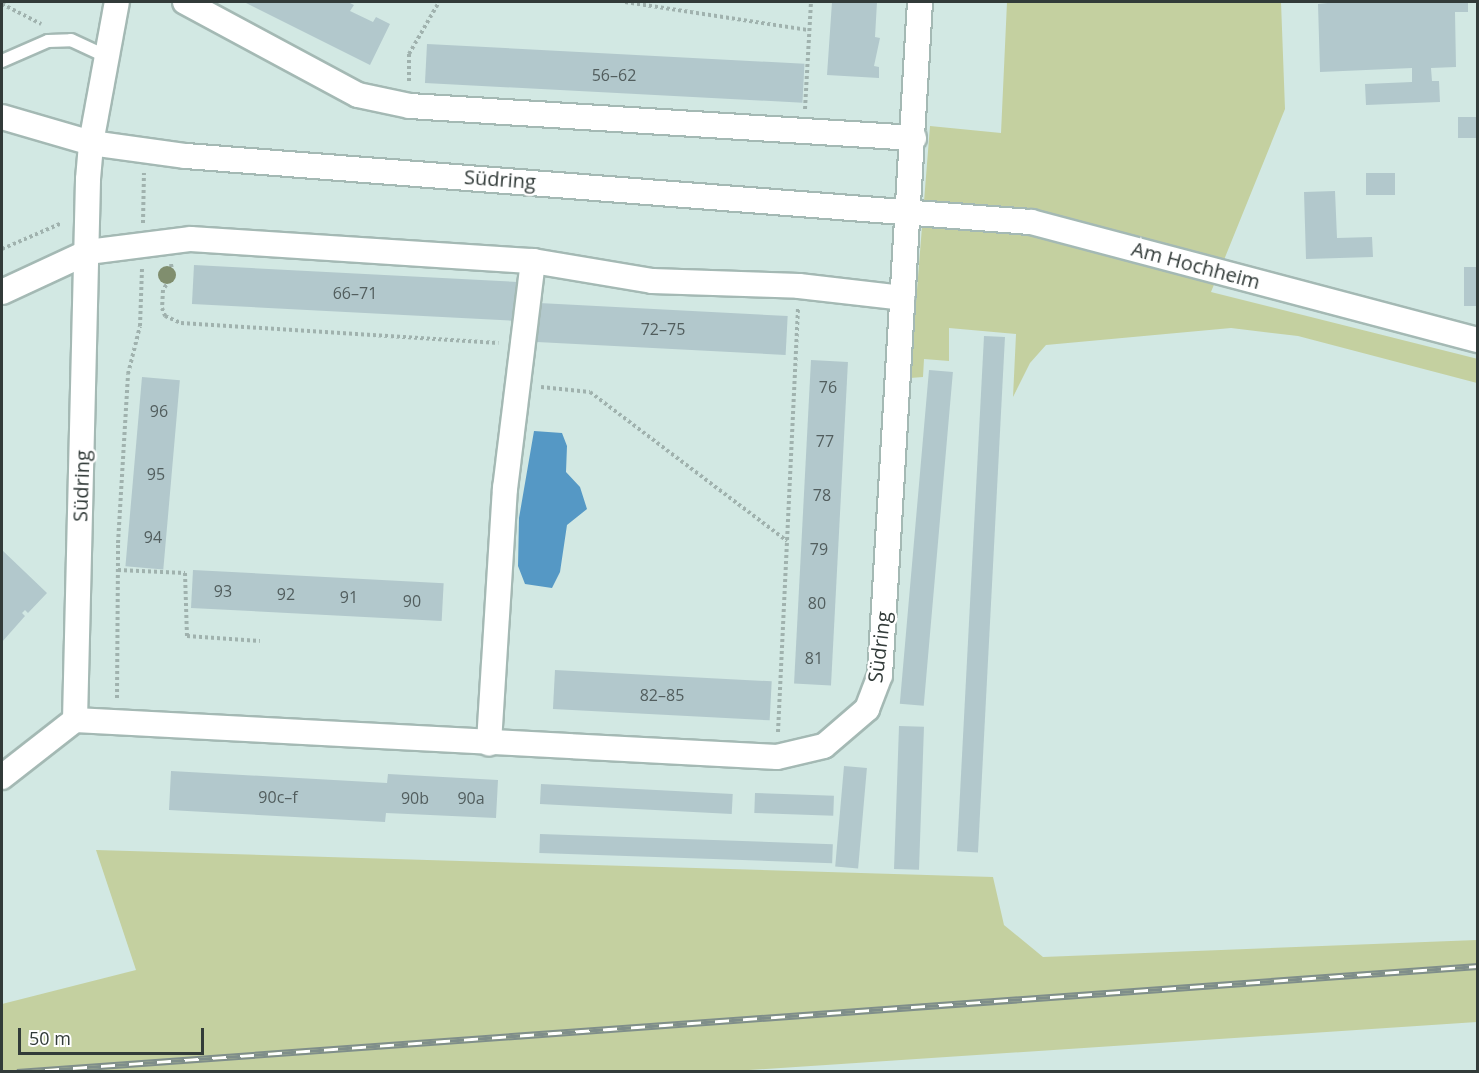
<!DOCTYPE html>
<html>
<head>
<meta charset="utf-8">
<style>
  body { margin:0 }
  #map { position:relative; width:1479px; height:1073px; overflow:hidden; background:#d2e8e3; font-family:"Open Sans",sans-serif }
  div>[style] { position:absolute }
  .green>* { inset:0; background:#c4d0a0 }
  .water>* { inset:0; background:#5598c5 }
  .building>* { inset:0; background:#b2c8cc; transform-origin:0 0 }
  .path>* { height:4px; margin-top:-2px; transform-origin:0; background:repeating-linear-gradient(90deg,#a0b2ae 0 3px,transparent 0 6px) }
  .roads { filter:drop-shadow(2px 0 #a4b9b4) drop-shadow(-2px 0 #a4b9b4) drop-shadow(0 2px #a4b9b4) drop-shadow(0 -2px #a4b9b4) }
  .lane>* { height:12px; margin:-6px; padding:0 6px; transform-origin:6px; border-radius:6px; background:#fff }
  .street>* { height:24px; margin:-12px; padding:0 12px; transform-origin:12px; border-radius:12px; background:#fff }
  .rail>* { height:7px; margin-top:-3.5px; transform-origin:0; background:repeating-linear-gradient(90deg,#fff 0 14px,#7f8e8a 0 28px); box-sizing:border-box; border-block:2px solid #7f8e8a }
  .trees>* { width:18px; height:18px; margin:-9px; border-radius:50%; background:#808e6e }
  span { translate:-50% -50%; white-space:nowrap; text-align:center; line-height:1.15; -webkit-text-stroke:5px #fff; paint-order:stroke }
  .number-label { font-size:16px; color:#525e5e }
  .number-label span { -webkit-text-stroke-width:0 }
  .street-label { font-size:20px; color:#323b39 }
  .frame { position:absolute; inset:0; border:3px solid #323b39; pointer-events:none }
  .scale { position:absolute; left:18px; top:1028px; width:186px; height:27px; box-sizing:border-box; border:3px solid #323b39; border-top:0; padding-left:8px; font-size:18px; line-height:21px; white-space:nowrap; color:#323b39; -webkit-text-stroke:4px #fff; paint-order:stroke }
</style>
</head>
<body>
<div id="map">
  <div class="green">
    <div style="clip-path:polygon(1007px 2px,1281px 2px,1285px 109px,1211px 292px,1478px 359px,1477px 383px,1298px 336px,1231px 328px,1046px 345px,1030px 363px,1013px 397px,1016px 334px,949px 328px,949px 361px,924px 359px,923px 377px,910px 378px,930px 126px,1001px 133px)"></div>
    <div style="clip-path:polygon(96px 850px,993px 877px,1004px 925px,1043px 957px,1477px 940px,1477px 1022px,734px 1071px,2px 1071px,2px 1004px,136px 970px)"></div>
  </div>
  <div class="water">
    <div style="clip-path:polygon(534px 431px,562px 433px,567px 446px,566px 472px,580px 487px,587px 509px,567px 525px,560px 572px,552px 588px,525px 584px,518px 566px,519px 518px)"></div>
  </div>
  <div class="building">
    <div style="clip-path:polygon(244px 2px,348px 2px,354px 5px,350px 11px,373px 22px,376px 17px,390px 24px,370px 65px)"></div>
    <div style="clip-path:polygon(832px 2px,877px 2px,875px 37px,880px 38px,874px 66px,879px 67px,879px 78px,827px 75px)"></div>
    <div style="clip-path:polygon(1337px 2px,1468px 2px,1468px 12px,1455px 12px,1456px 67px,1431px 68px,1432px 81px,1439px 81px,1440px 102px,1366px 105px,1365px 84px,1412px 82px,1412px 68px,1320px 72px,1318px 4px)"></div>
    <div style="left:427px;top:44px;width:378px;height:39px;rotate:3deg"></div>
    <div style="left:1458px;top:117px;width:20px;height:21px"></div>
    <div style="left:1395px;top:173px;width:22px;height:29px;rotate:90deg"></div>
    <div style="clip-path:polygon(1335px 191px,1337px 238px,1372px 237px,1373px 257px,1306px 259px,1304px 192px)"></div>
    <div style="left:194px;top:265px;width:324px;height:39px;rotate:3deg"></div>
    <div style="left:1464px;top:267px;width:14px;height:39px"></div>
    <div style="left:539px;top:303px;width:249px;height:39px;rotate:3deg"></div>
    <div style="left:984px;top:336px;width:21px;height:516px;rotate:3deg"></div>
    <div style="left:811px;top:360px;width:37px;height:324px;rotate:3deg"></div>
    <div style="left:929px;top:370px;width:24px;height:335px;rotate:5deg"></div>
    <div style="left:142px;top:377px;width:38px;height:190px;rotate:5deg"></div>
    <div style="clip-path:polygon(2px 550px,47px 593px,28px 613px,25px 610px,22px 613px,25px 616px,2px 642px)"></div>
    <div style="left:193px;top:570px;width:251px;height:38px;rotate:3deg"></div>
    <div style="left:555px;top:670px;width:217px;height:39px;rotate:3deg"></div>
    <div style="left:899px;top:726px;width:25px;height:143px;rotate:2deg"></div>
    <div style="left:844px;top:766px;width:23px;height:101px;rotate:5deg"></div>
    <div style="clip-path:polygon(171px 771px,387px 783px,388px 774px,498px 780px,496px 818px,386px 813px,385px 822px,169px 810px)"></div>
    <div style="left:541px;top:784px;width:192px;height:20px;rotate:3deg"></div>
    <div style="left:755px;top:793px;width:79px;height:20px;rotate:2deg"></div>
    <div style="left:540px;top:834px;width:293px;height:19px;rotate:2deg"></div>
  </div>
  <div class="path">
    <div style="left:625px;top:2px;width:186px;rotate:8.7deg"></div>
    <div style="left:2px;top:4px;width:44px;rotate:27.1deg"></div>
    <div style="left:409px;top:81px;width:27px;rotate:-90deg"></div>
    <div style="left:409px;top:54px;width:60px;rotate:-60deg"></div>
    <div style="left:805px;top:109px;width:107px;rotate:-86.8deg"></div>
    <div style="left:143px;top:223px;width:50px;rotate:-88.9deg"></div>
    <div style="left:2px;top:249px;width:65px;rotate:-23.4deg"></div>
    <div style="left:171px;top:264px;width:11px;rotate:80deg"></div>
    <div style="left:173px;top:275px;width:18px;rotate:124deg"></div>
    <div style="left:163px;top:290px;width:18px;rotate:93deg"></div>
    <div style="left:162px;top:308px;width:9px;rotate:69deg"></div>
    <div style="left:165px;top:316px;width:17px;rotate:24deg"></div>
    <div style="left:181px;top:323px;width:318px;rotate:3.6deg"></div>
    <div style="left:541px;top:387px;width:49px;rotate:5.8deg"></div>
    <div style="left:590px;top:392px;width:247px;rotate:37.1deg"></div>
    <div style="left:118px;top:570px;width:67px;rotate:2.6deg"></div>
    <div style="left:185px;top:573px;width:63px;rotate:88.2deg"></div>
    <div style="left:187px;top:636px;width:73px;rotate:3.9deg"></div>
    <div style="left:117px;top:698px;width:155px;rotate:-89.6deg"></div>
    <div style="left:118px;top:543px;width:169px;rotate:-86.6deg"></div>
    <div style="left:128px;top:374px;width:49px;rotate:-76deg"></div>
    <div style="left:140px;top:326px;width:57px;rotate:-88deg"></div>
    <div style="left:778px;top:732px;width:424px;rotate:-87.3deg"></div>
  </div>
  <div class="roads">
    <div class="lane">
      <div style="left:2px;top:61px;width:50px;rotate:-23.5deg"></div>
      <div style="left:48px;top:41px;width:23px;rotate:-2deg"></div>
      <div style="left:71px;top:40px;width:38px;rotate:25deg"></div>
    </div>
    <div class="street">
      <div style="left:185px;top:2px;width:196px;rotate:28.3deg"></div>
      <div style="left:358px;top:95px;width:53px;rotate:11.9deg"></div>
      <div style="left:410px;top:106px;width:505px;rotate:3.63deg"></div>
      <div style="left:2px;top:117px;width:93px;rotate:16.3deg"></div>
      <div style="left:91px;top:143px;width:96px;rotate:7.8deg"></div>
      <div style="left:186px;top:156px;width:848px;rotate:4.47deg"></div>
      <div style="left:1031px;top:222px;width:462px;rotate:14.8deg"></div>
      <div style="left:533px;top:261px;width:121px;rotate:9.5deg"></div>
      <div style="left:652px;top:281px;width:147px;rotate:1.9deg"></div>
      <div style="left:799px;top:286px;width:104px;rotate:6.6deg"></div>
      <div style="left:2px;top:292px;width:95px;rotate:-24.9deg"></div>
      <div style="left:88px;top:252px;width:104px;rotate:-7.2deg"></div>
      <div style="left:191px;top:239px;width:343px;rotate:3.7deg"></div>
      <div style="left:533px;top:261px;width:229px;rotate:97deg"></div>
      <div style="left:505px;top:488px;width:256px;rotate:93.6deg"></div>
      <div style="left:75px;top:720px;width:541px;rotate:-88.62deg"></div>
      <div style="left:88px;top:179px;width:36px;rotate:-85deg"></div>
      <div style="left:91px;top:143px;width:143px;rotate:-79.6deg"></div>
      <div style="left:2px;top:777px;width:93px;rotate:-38deg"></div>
      <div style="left:75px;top:720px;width:703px;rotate:3.02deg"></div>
      <div style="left:777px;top:757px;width:48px;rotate:-13.2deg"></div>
      <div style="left:824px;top:746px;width:57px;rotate:-40.7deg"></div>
      <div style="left:867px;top:709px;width:36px;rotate:-69deg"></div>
      <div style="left:880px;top:675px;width:674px;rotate:-86.6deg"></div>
    </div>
  </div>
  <div class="rail">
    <div style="left:17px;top:1072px;width:1465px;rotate:-4.15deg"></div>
  </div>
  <div class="trees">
    <div style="left:167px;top:275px"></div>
  </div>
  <div class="number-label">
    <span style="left:614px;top:75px">56–62</span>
    <span style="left:355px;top:293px">66–71</span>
    <span style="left:663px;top:329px">72–75</span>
    <span style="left:828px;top:387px">76</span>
    <span style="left:159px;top:411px">96</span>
    <span style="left:825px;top:441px">77</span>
    <span style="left:156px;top:474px">95</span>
    <span style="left:822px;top:495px">78</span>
    <span style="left:153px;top:537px">94</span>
    <span style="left:819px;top:549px">79</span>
    <span style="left:223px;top:591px">93</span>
    <span style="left:286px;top:594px">92</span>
    <span style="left:349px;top:597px">91</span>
    <span style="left:412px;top:601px">90</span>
    <span style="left:817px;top:603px">80</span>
    <span style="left:814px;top:658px">81</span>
    <span style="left:662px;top:695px">82–85</span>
    <span style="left:278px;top:797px">90c–f</span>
    <span style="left:415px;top:798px">90b</span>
    <span style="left:471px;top:798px">90a</span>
  </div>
  <div class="street-label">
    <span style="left:500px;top:179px;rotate:4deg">Südring</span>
    <span style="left:1196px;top:265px;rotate:15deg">Am Hochheim</span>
    <span style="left:81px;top:486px;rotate:-88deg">Südring</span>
    <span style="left:879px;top:647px;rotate:-83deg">Südring</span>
  </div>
  <div class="frame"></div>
  <div class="scale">50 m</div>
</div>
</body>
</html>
